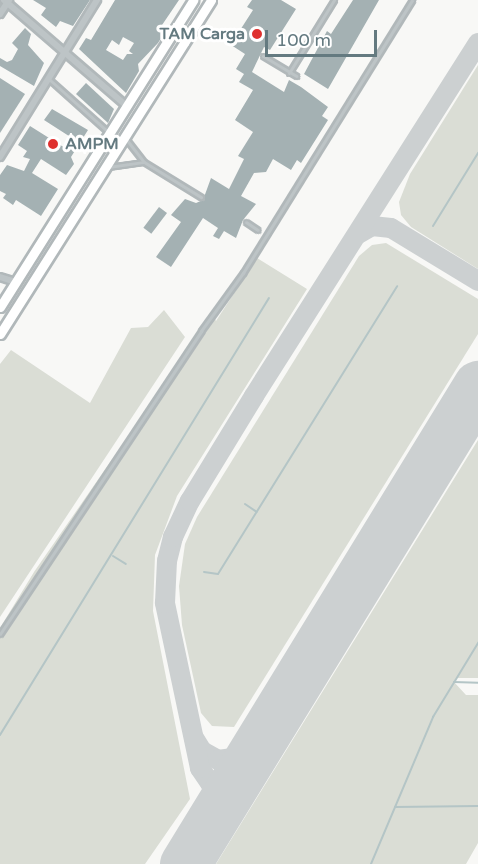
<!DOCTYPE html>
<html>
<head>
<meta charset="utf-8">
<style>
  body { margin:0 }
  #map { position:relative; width:478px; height:864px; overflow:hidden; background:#f8f8f6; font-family:"Varela Round",sans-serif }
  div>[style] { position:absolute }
  .green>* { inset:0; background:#daddd5 }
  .stream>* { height:2px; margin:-1px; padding:0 1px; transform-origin:1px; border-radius:1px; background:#b4c5c6 }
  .taxiway>* { height:20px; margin:-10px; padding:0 10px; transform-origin:10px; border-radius:10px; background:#ccd0d1 }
  .runway>* { height:51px; margin:-25.5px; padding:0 25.5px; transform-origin:25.5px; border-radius:25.5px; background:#ccd0d1 }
  .building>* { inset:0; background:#a4b1b3; transform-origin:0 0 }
  .roads { filter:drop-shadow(2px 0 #b1b8ba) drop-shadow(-2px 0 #b1b8ba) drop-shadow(0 2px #b1b8ba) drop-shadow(0 -2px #b1b8ba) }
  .lane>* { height:3px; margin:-1.5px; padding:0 1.5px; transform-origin:1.5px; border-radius:1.5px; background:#bdc4c6 }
  .street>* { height:6px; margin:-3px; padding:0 3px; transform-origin:3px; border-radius:3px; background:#bdc4c6 }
  .primary>* { height:9px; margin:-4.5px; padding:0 4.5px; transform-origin:4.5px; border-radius:4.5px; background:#fff }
  .dots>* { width:16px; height:16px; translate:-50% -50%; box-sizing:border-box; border:3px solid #fff; border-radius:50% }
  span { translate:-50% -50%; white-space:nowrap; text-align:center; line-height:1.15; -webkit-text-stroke:6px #fff; paint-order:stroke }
  .poi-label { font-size:16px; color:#647a80; font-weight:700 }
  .right { translate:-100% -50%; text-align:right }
  .left { translate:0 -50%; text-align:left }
  .scale { position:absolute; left:265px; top:30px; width:112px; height:27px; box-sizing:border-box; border:3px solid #647a80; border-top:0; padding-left:8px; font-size:18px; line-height:21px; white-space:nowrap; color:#647a80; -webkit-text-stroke:4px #fff; paint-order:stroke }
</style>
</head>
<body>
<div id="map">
  <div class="green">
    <div style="clip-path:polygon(478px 65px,478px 269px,411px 227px,401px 215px,399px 202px,410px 174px)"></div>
    <div style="clip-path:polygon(386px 243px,478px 299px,478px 334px,234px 727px,212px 726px,201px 713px,182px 625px,179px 586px,185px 544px,197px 517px,359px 256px,372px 245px)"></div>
    <div style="clip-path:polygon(257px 258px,307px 289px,177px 496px,155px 555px,153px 611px,190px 799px,145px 864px,0 864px,0 628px,34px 572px,201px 331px,213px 314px,216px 321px)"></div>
    <div style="clip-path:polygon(164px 310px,185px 337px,0 617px,0 364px,11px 350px,90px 403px,131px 328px,148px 327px)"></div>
    <div style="clip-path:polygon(478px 440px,478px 678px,456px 678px,454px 682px,466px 695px,478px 695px,478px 843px,466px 864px,216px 864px)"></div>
  </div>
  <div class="stream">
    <div style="left:433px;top:226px;width:86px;rotate:-58.3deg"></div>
    <div style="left:245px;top:504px;width:14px;rotate:34deg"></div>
    <div style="left:113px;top:556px;width:15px;rotate:32deg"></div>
    <div style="left:204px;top:572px;width:14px;rotate:8deg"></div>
    <div style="left:218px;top:574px;width:339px;rotate:-58.1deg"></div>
    <div style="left:454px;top:682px;width:24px;rotate:2deg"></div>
    <div style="left:0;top:735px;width:513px;rotate:-58.39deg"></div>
    <div style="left:395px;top:807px;width:83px;rotate:-0.7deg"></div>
    <div style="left:371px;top:864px;width:160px;rotate:-67.1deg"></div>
    <div style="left:433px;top:717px;width:87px;rotate:-58.7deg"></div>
  </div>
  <div class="taxiway">
    <div style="left:358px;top:234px;width:16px;rotate:-30deg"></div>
    <div style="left:372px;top:226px;width:19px;rotate:6deg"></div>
    <div style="left:391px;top:228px;width:102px;rotate:31.3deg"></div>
    <div style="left:194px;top:738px;width:15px;rotate:58deg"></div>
    <div style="left:202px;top:751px;width:18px;rotate:29deg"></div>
    <div style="left:218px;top:760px;width:21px;rotate:-8deg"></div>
    <div style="left:239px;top:757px;width:19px;rotate:-39deg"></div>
    <div style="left:232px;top:781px;width:22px;rotate:175deg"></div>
    <div style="left:210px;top:783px;width:18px;rotate:-124deg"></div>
    <div style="left:200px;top:768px;width:169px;rotate:-102deg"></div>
    <div style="left:165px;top:603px;width:42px;rotate:-87.3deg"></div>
    <div style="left:167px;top:561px;width:25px;rotate:-76deg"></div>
    <div style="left:173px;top:537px;width:40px;rotate:-65deg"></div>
    <div style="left:190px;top:501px;width:123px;rotate:-58.6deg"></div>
    <div style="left:254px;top:396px;width:418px;rotate:-57.6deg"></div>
  </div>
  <div class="runway">
    <div style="left:185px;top:864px;width:561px;rotate:-58.49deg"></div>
  </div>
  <div class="building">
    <div style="clip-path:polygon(33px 0,90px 0,73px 26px,60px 21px,56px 27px,41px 15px,46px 8px)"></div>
    <div style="clip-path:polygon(evenodd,115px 0,179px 0,160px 28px,165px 32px,158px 43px,138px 64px,139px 71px,126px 93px,79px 49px,86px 38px,91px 40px,115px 0,123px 37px,134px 43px,129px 51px,133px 54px,127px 54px,123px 60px,106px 50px,112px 40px,119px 45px,123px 37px)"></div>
    <div style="clip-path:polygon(252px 0,281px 0,296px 9px,270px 50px,264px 47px,252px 72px,284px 92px,289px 80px,301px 87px,328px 107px,322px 116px,328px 120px,301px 163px,297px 160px,291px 170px,273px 159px,266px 172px,254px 173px,241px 196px,256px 204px,243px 220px,236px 238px,224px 231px,219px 239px,213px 236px,218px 228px,203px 218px,171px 267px,156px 257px,181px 222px,171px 215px,185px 199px,196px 203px,203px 200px,211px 178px,229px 189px,244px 159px,238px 156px,253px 132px,235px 120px,253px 90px,239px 82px,244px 74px,236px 69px,245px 54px,228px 43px,232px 36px,235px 38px,253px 10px,247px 7px)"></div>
    <div style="clip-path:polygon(353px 0,379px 0,328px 89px,304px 74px,327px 31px,331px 34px)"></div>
    <div style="clip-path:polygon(25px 28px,31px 34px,28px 45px,44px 63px,34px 86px,0 66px,0 58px,7px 62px,12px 60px,18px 49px,12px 43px)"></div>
    <div style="clip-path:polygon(0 78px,25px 94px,0 133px)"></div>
    <div style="clip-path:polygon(86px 83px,114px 109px,108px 123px,76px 94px)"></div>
    <div style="clip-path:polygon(52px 109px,88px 130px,71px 157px,74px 164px,66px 175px,41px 159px,32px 173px,58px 189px,41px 216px,16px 200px,13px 205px,3px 198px,6px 194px,0 191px,0 175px,7px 165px,24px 171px,30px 159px,23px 157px,27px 151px,18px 145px,30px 126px,65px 148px,72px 138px,44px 120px)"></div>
    <div style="left:159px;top:207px;width:10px;height:26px;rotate:37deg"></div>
  </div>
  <div class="roads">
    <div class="lane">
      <div style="left:263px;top:56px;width:39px;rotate:31deg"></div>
      <div style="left:289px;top:73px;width:86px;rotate:-58.3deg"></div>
      <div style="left:50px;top:80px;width:76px;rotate:41.8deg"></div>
      <div style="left:126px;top:139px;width:29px;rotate:52deg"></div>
      <div style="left:144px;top:162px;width:67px;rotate:31.6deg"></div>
      <div style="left:108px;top:167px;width:35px;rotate:-8deg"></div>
      <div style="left:246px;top:222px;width:14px;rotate:34deg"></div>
      <div style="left:0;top:634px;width:364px;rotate:-56.4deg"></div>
      <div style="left:201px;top:331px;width:72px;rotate:-54.1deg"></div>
      <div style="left:243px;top:273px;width:321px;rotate:-58.2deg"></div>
    </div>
    <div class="street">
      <div style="left:4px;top:0;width:164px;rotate:40.8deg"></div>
      <div style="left:0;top:14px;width:17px;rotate:-57deg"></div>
      <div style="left:0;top:157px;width:185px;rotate:-58.3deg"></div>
      <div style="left:0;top:277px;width:16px;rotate:18deg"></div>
    </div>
    <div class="primary">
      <div style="left:0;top:307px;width:363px;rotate:-57.8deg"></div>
      <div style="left:0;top:334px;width:395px;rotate:-57.7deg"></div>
    </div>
  </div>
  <div class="dots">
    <div style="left:257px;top:34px;background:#df312f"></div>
    <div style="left:53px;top:144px;background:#df312f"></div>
  </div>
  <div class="poi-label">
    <span class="right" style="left:245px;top:34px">TAM Carga</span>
    <span class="left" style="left:65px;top:144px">AMPM</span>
  </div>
  <div class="scale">100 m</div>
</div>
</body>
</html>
